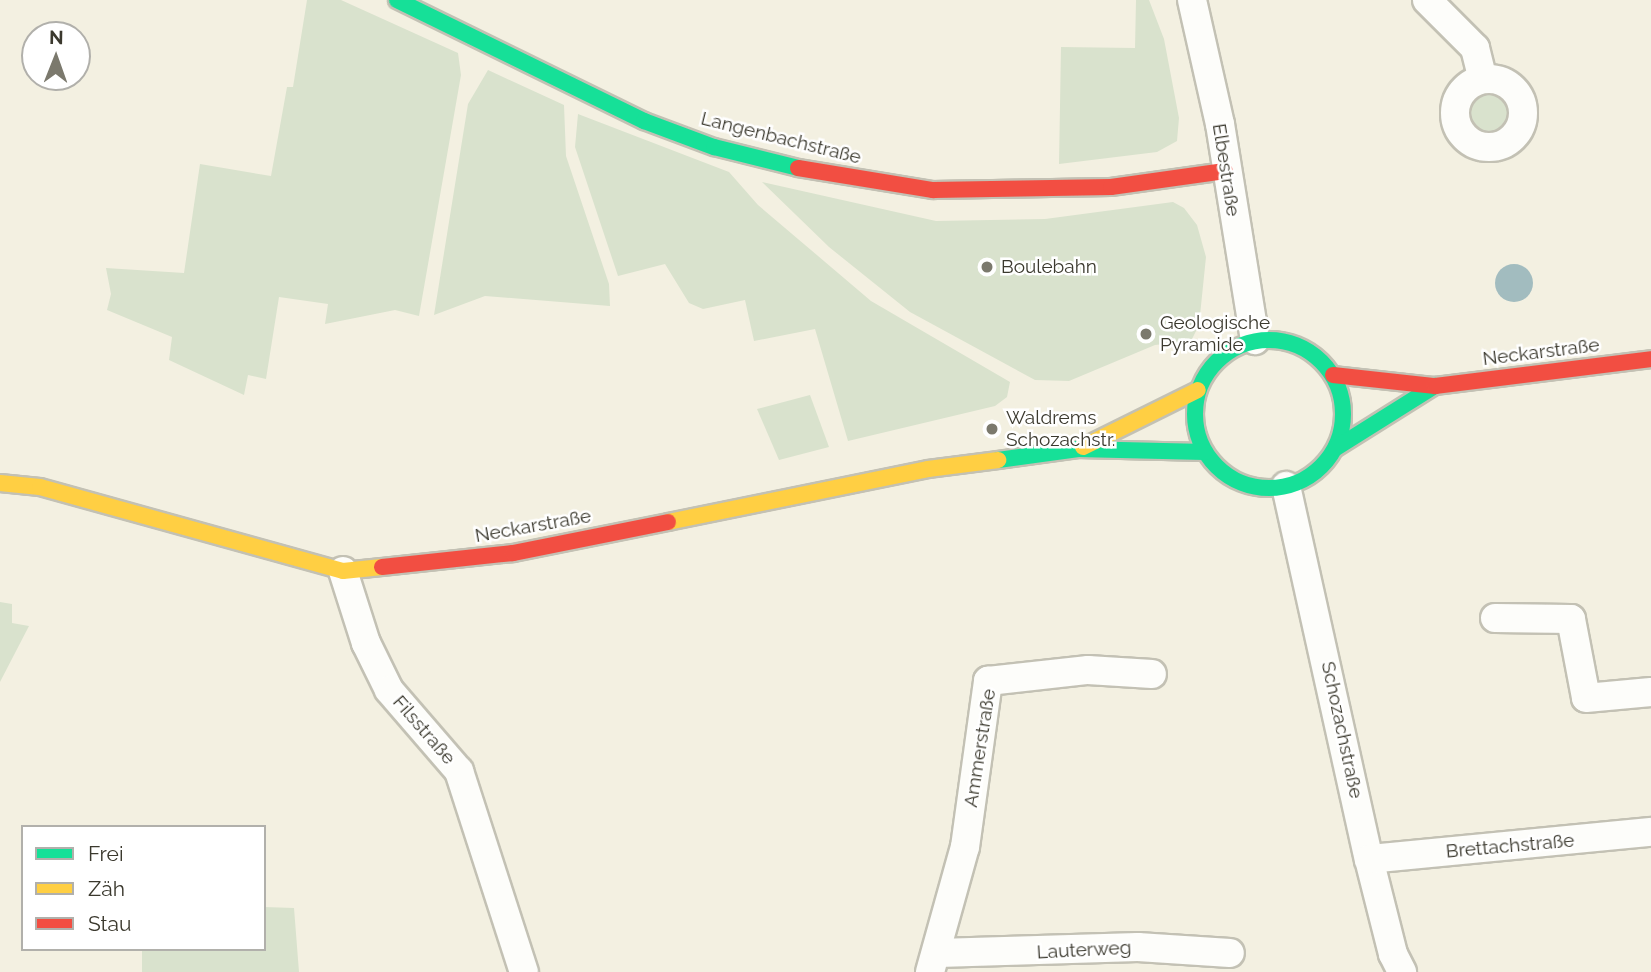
<!DOCTYPE html>
<html>
<head>
<meta charset="utf-8">
<style>
  body { margin:0 }
  #map { position:relative; width:1651px; height:972px; overflow:hidden; background:#f3f0e1; font-family:Raleway,sans-serif }
  div>[style] { position:absolute }
  .green>* { inset:0; background:#d9e2cd }
  .round { border-radius:50% }
  .water>* { inset:0; background:#a2bcbf }
  .roads { filter:drop-shadow(2px 0 #c3c1b4) drop-shadow(-2px 0 #c3c1b4) drop-shadow(0 2px #c3c1b4) drop-shadow(0 -2px #c3c1b4) }
  .street>* { height:28px; margin:-14px; padding:0 14px; transform-origin:14px; border-radius:14px; background:#fdfdfa }
  .street>.ring { margin:-14px; padding:0; box-sizing:content-box; background:none; border:28px solid #fdfdfa; border-radius:50% }
  .fast>* { height:16px; margin:-8px; padding:0 8px; transform-origin:8px; border-radius:8px; background:#16e098 }
  .fast>.ring { margin:-8px; padding:0; box-sizing:content-box; background:none; border:16px solid #16e098; border-radius:50% }
  .slow>* { height:16px; margin:-8px; padding:0 8px; transform-origin:8px; border-radius:8px; background:#ffcf43 }
  .jam>* { height:16px; margin:-8px; padding:0 8px; transform-origin:8px; border-radius:8px; background:#f24e42 }
  .dots>* { width:19px; height:19px; translate:-50% -50%; box-sizing:border-box; border:4px solid #fff; border-radius:50% }
  span { translate:-50% -50%; white-space:nowrap; text-align:center; line-height:1.15; -webkit-text-stroke:5px #fff; paint-order:stroke }
  .street-label { font-size:19px; color:#3b392e }
  .poi-label { font-size:19px; color:#3b392e }
  .left { translate:0 -50%; text-align:left }
  .legend { position:absolute; left:21px; top:825px; width:245px; height:126px; box-sizing:border-box; background:#fff; border:2px solid #b1b0ab; margin:0; padding:9px 12px; list-style:none; font-size:21px; color:#3b392e }
  .legend li { display:flex; align-items:center; gap:14px; height:35px }
  .legend b { width:35px; border:2px solid #b1b0ab }
  .north { position:absolute; left:21px; top:21px; width:70px; height:70px; box-sizing:border-box; background:#fff; border:2px solid #b1b0ab; border-radius:50%; rotate:1deg; font-size:19px; font-weight:700; line-height:28px; text-align:center; color:#3b392e }
  .north::after { content:''; display:block; margin:auto; width:24px; height:32px; background:#7b796d; clip-path:polygon(50% 0,100% 100%,50% 72%,0 100%) }
</style>
</head>
<body>
<div id="map">
  <div class="green">
    <div style="clip-path:polygon(307px 0,341px 0,458px 53px,461px 75px,419px 316px,395px 310px,325px 324px,328px 304px,279px 297px,266px 379px,248px 375px,244px 395px,169px 360px,172px 337px,107px 310px,111px 294px,106px 268px,184px 273px,200px 164px,271px 176px,287px 87px,293px 87px)"></div>
    <div style="clip-path:polygon(1136px 0,1149px 0,1164px 39px,1179px 118px,1177px 141px,1157px 152px,1059px 164px,1061px 47px,1135px 48px)"></div>
    <div style="clip-path:polygon(488px 70px,564px 105px,566px 156px,609px 284px,610px 306px,485px 296px,434px 315px,468px 104px)"></div>
    <div class="round" style="left:1467px;top:90px;width:44px;height:44px"></div>
    <div style="clip-path:polygon(578px 114px,729px 172px,758px 205px,871px 301px,1010px 382px,1007px 397px,995px 406px,848px 441px,815px 329px,754px 341px,745px 300px,703px 309px,689px 303px,665px 264px,618px 276px,575px 147px)"></div>
    <div style="clip-path:polygon(762px 182px,936px 221px,1045px 219px,1173px 202px,1184px 208px,1197px 225px,1206px 257px,1199px 325px,1191px 341px,1155px 345px,1069px 381px,1035px 380px,910px 312px,829px 247px)"></div>
    <div style="clip-path:polygon(810px 395px,829px 447px,779px 460px,757px 409px)"></div>
    <div style="clip-path:polygon(0 602px,12px 604px,12px 623px,29px 626px,0 682px)"></div>
    <div style="clip-path:polygon(264px 907px,294px 908px,299px 972px,142px 972px,142px 949px,264px 949px)"></div>
  </div>
  <div class="water">
    <div class="round" style="left:1495px;top:264px;width:38px;height:38px"></div>
  </div>
  <div class="roads">
    <div class="street">
      <div style="left:1192px;top:0;width:127px;rotate:77.3deg"></div>
      <div style="left:1220px;top:124px;width:219px;rotate:80.8deg"></div>
      <div style="left:1427px;top:0;width:68px;rotate:45deg"></div>
      <div style="left:1475px;top:48px;width:32px;rotate:76deg"></div>
      <div class="ring" style="left:1455px;top:79px;width:40px;height:40px"></div>
      <div style="left:1286px;top:486px;width:382px;rotate:77.5deg"></div>
      <div style="left:1369px;top:859px;width:98px;rotate:75.8deg"></div>
      <div style="left:1393px;top:954px;width:20px;rotate:63deg"></div>
      <div style="left:343px;top:571px;width:76px;rotate:72.3deg"></div>
      <div style="left:366px;top:643px;width:52px;rotate:63.9deg"></div>
      <div style="left:389px;top:690px;width:107px;rotate:49.2deg"></div>
      <div style="left:459px;top:771px;width:211px;rotate:72.1deg"></div>
      <div style="left:1495px;top:618px;width:76px;rotate:0.8deg"></div>
      <div style="left:1571px;top:619px;width:80px;rotate:79.2deg"></div>
      <div style="left:1586px;top:698px;width:65px;rotate:-5.3deg"></div>
      <div style="left:1369px;top:859px;width:283px;rotate:-5.5deg"></div>
      <div style="left:938px;top:953px;width:200px;rotate:-1.7deg"></div>
      <div style="left:1138px;top:947px;width:92px;rotate:3.7deg"></div>
      <div style="left:930px;top:972px;width:130px;rotate:-74.4deg"></div>
      <div style="left:965px;top:847px;width:168px;rotate:-82.1deg"></div>
      <div style="left:988px;top:681px;width:101px;rotate:-6.3deg"></div>
      <div style="left:1088px;top:670px;width:64px;rotate:3.6deg"></div>
    </div>
    <div class="fast">
      <div style="left:397px;top:0;width:275px;rotate:26.1deg"></div>
      <div style="left:644px;top:121px;width:75px;rotate:20.4deg"></div>
      <div style="left:714px;top:147px;width:87px;rotate:14deg"></div>
      <div class="ring" style="left:1195px;top:340px;width:132px;height:132px"></div>
      <div style="left:1336px;top:448px;width:117px;rotate:-32.1deg"></div>
      <div style="left:998px;top:460px;width:81px;rotate:-7.8deg"></div>
      <div style="left:1078px;top:449px;width:127px;rotate:1.4deg"></div>
    </div>
    <div class="slow">
      <div style="left:1083px;top:447px;width:128px;rotate:-26.4deg"></div>
      <div style="left:0;top:483px;width:40px;rotate:5.7deg"></div>
      <div style="left:40px;top:487px;width:314px;rotate:15.5deg"></div>
      <div style="left:343px;top:571px;width:39px;rotate:-6deg"></div>
      <div style="left:668px;top:522px;width:265px;rotate:-11.5deg"></div>
      <div style="left:928px;top:469px;width:71px;rotate:-7.3deg"></div>
    </div>
    <div class="jam">
      <div style="left:798px;top:168px;width:137px;rotate:9.3deg"></div>
      <div style="left:933px;top:190px;width:178px;rotate:-1deg"></div>
      <div style="left:1111px;top:187px;width:115px;rotate:-8deg"></div>
      <div style="left:1333px;top:375px;width:103px;rotate:6.2deg"></div>
      <div style="left:1435px;top:386px;width:218px;rotate:-7.1deg"></div>
      <div style="left:382px;top:567px;width:132px;rotate:-6.1deg"></div>
      <div style="left:513px;top:553px;width:158px;rotate:-11.3deg"></div>
    </div>
  </div>
  <div class="dots">
    <div style="left:987px;top:267px;background:#7b796d"></div>
    <div style="left:1146px;top:334px;background:#7b796d"></div>
    <div style="left:992px;top:429px;background:#7b796d"></div>
  </div>
  <div class="street-label">
    <span style="left:781px;top:138px;rotate:14deg">Langenbachstraße</span>
    <span style="left:1226px;top:170px;rotate:81deg">Elbestraße</span>
    <span style="left:1541px;top:352px;rotate:-7deg">Neckarstraße</span>
    <span style="left:533px;top:526px;rotate:-10deg">Neckarstraße</span>
    <span style="left:424px;top:730px;rotate:49deg">Filsstraße</span>
    <span style="left:1342px;top:730px;rotate:78deg">Schozachstraße</span>
    <span style="left:980px;top:748px;rotate:-81deg">Ammerstraße</span>
    <span style="left:1510px;top:846px;rotate:-5deg">Brettachstraße</span>
    <span style="left:1084px;top:950px;rotate:-3deg">Lauterweg</span>
  </div>
  <div class="poi-label">
    <span class="left" style="left:1001px;top:267px">Boulebahn</span>
    <span class="left" style="left:1160px;top:334px">Geologische<br>Pyramide</span>
    <span class="left" style="left:1006px;top:429px">Waldrems<br>Schozachstr.</span>
  </div>
  <ul class="legend">
  <li><b style="height:9px;background:#16e098"></b>Frei</li>
  <li><b style="height:9px;background:#ffcf43"></b>Zäh</li>
  <li><b style="height:9px;background:#f24e42"></b>Stau</li>
  </ul>
  <div class="north">N</div>
</div>
</body>
</html>
